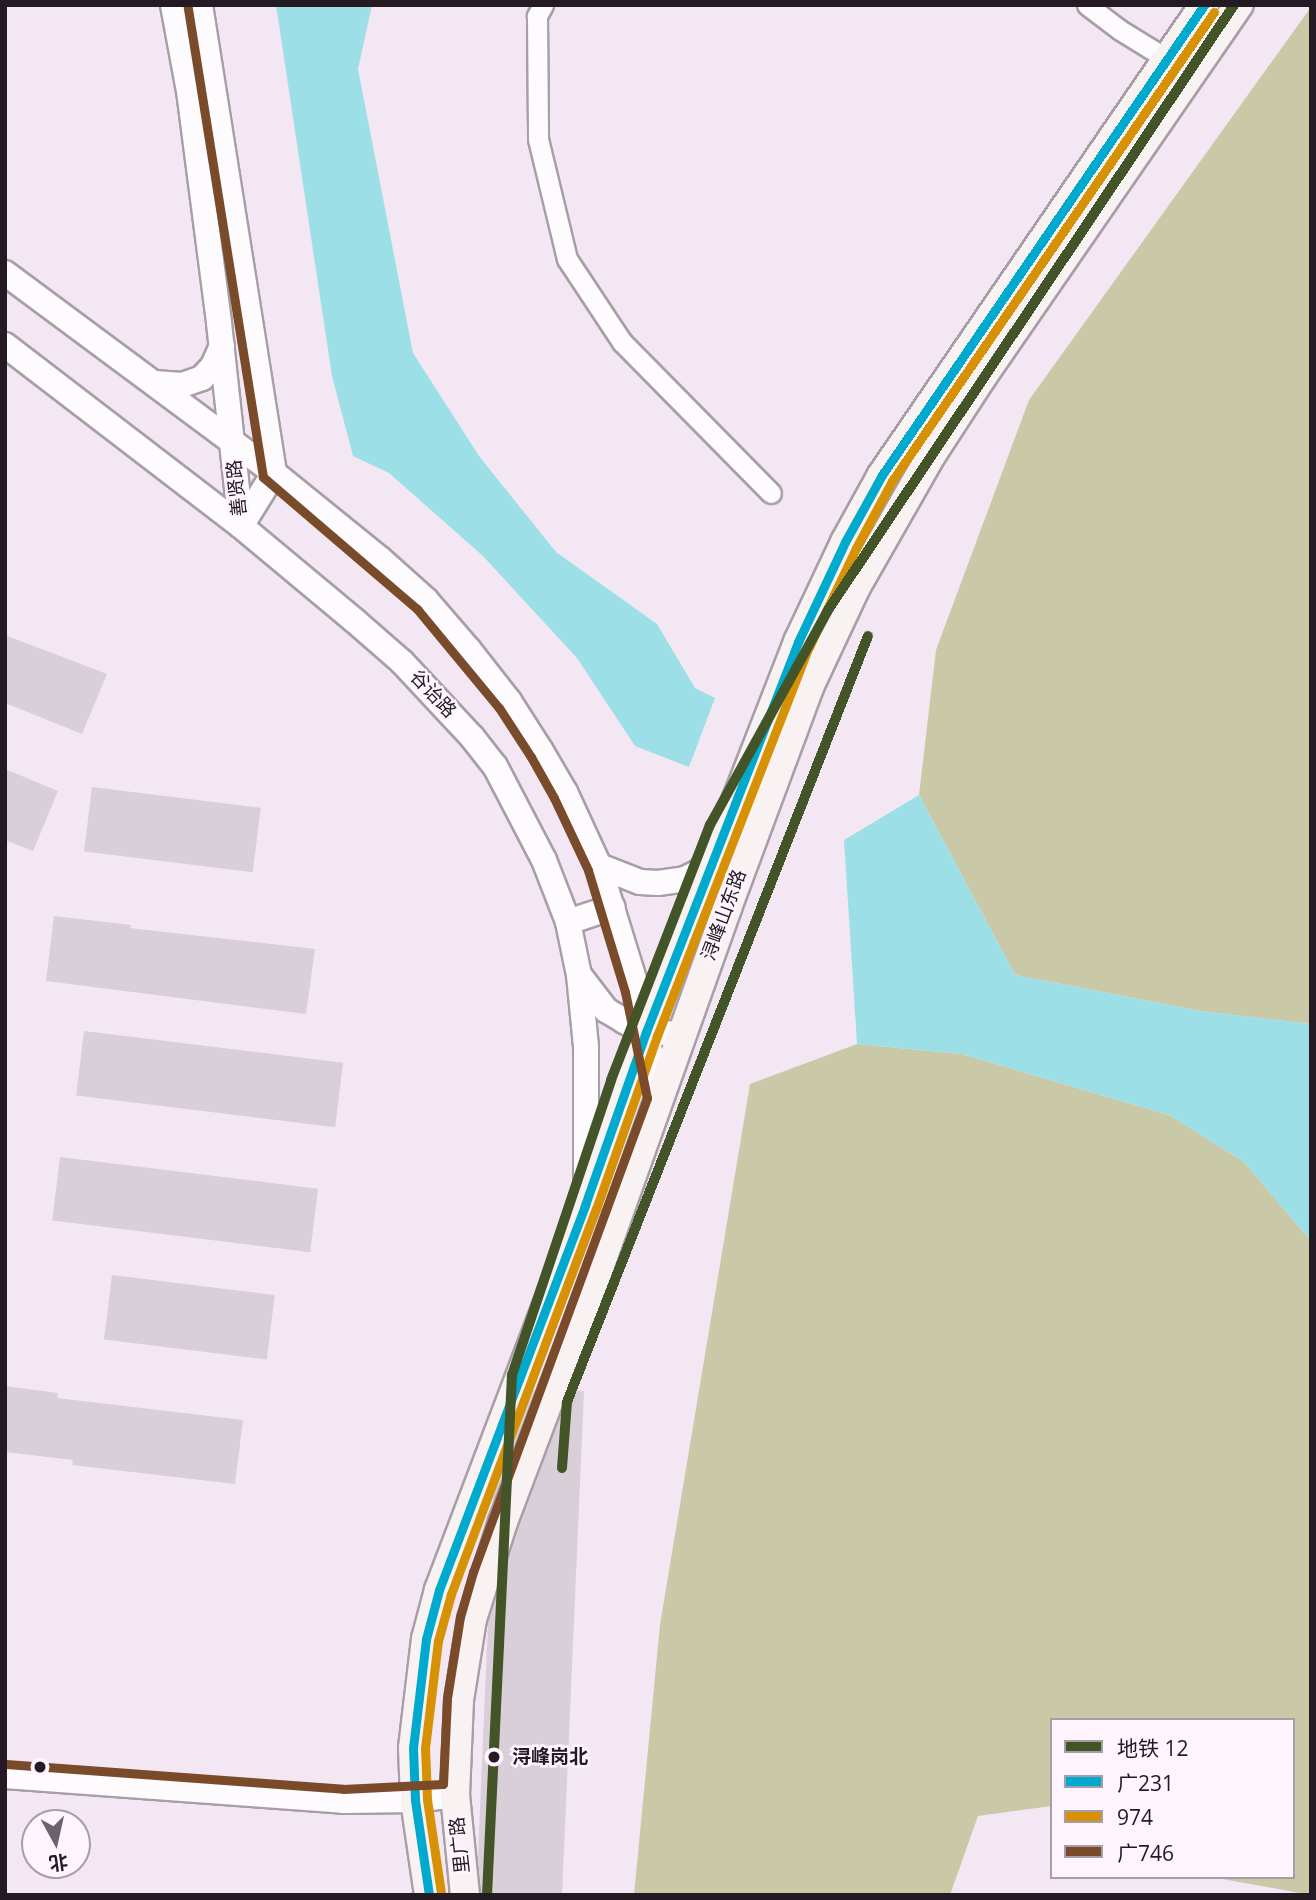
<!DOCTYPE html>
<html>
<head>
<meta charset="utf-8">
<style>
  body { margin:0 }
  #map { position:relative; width:1316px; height:1900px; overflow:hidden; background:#f4e7f4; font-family:"Open Sans","Noto Sans SC",sans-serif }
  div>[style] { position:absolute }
  .forest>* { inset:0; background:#c9c9a8 }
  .water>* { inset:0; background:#9ddfe7 }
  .building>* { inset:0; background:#d9cfd9; transform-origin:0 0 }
  .roads { filter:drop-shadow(2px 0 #a89ea8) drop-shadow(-2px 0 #a89ea8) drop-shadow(0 2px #a89ea8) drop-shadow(0 -2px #a89ea8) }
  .minor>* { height:19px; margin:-9.5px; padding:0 9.5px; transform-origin:9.5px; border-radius:9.5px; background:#fdfbfd }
  .tertiary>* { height:24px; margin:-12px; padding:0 12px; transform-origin:12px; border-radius:12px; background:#fdfbfd }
  .secondary>* { height:28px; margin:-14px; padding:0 14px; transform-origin:14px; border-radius:14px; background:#f8f2f3 }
  .bus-1>* { height:9px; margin:-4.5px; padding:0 4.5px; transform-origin:4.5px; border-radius:4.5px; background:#00a9ce }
  .bus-2>* { height:9px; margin:-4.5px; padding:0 4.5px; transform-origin:4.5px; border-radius:4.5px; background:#d79105 }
  .bus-3>* { height:9px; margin:-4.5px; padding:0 4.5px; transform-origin:4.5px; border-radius:4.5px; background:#7a4b2a }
  .metro-1>* { height:10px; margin:-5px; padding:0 5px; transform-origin:5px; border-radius:5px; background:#435428 }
  .dots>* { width:19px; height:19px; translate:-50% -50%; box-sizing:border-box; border:4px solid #fef4fd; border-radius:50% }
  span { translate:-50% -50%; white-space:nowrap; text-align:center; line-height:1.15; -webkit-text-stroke:5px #fef4fd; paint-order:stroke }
  .street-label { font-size:19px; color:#231a23 }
  .stop-label { font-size:19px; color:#231a23; font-weight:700 }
  .left { translate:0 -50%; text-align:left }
  .frame { position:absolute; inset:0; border:7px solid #231a23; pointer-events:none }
  .legend { position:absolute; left:1050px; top:1718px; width:245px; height:161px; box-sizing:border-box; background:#fef4fd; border:2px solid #a69da6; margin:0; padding:9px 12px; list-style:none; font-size:21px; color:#231a23 }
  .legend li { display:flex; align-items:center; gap:14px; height:35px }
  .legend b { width:35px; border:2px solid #a69da6 }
  .north { position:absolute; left:21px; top:1809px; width:70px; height:70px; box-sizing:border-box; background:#fef4fd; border:2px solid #a69da6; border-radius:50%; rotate:172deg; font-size:19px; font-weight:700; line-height:28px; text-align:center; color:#231a23 }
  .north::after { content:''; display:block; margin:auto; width:24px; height:32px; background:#6c626c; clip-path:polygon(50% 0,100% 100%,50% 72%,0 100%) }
</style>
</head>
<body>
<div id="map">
  <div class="forest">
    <div style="clip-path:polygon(1311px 7px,1311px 1024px,1200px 1011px,1015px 975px,919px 795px,936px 650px,1029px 400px)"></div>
    <div style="clip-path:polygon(857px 1044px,962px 1054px,1169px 1115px,1243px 1161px,1311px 1241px,1311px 1895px,1212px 1877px,1293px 1877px,1293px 1720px,1052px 1720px,1052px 1806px,978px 1816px,950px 1895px,634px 1895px,660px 1625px,750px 1084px)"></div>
  </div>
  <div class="water">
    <div style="clip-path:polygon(276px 5px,372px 5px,358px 69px,413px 353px,479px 456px,556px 552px,657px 624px,695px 688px,715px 698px,689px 767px,635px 746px,577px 658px,483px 556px,389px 473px,353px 456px,332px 376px)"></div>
    <div style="clip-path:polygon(919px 795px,1015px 975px,1200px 1011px,1311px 1024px,1311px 1241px,1243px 1161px,1169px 1115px,962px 1054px,857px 1044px,844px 840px)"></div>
  </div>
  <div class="building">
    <div style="clip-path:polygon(5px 635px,107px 674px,82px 734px,5px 703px)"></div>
    <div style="clip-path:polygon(5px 769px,58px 791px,33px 851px,5px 840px)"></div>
    <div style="left:92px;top:787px;width:170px;height:65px;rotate:7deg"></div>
    <div style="clip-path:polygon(54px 916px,131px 925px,130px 928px,315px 949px,306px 1014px,46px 981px)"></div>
    <div style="left:84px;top:1031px;width:261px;height:65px;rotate:7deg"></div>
    <div style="left:60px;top:1157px;width:260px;height:64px;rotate:7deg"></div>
    <div style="left:112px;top:1275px;width:164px;height:65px;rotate:7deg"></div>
    <div style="clip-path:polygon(5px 1386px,58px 1393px,57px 1398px,243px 1420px,235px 1484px,72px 1465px,73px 1460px,5px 1452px)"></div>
    <div style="clip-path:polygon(533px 1390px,535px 1390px,493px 1502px,493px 1494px)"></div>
    <div style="clip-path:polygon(570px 1391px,584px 1391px,562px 1895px,481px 1895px,478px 1855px,488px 1623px,519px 1527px)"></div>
  </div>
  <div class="roads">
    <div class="minor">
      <div style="left:543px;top:5px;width:13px;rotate:119deg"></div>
      <div style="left:537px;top:16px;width:123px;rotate:89.5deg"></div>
      <div style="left:538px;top:139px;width:123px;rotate:76.4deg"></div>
      <div style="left:567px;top:259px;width:100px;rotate:56.5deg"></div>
      <div style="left:622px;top:342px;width:212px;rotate:45.4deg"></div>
      <div style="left:1087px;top:5px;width:41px;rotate:37.1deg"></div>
      <div style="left:1120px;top:30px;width:67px;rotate:31.6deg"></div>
    </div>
    <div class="tertiary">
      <div style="left:173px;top:5px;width:87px;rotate:79.5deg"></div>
      <div style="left:189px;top:91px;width:234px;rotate:82.6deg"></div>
      <div style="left:219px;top:323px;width:204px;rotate:83.8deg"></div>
      <div style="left:200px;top:5px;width:474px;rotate:81deg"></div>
      <div style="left:274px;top:473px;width:62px;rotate:121.9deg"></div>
      <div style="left:5px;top:273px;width:335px;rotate:36.6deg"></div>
      <div style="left:274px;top:473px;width:135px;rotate:39deg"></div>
      <div style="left:379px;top:558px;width:63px;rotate:41.8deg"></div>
      <div style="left:426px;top:600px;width:66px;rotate:49.3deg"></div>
      <div style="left:469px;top:650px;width:65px;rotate:51.9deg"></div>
      <div style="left:509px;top:701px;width:59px;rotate:57.4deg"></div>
      <div style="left:541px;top:751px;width:48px;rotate:59.7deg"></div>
      <div style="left:565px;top:792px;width:81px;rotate:65.3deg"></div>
      <div style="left:599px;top:866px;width:129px;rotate:72.8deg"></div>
      <div style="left:637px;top:989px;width:112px;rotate:78.2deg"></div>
      <div style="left:5px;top:345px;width:297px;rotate:37.5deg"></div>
      <div style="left:241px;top:526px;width:148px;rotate:39.8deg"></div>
      <div style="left:355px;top:621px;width:62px;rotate:41.1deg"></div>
      <div style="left:402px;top:662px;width:103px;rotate:47deg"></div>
      <div style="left:472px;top:737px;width:37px;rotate:52deg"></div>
      <div style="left:495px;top:766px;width:106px;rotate:62.5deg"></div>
      <div style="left:544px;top:860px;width:66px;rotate:68.8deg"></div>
      <div style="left:568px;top:922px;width:54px;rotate:78.3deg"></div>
      <div style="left:579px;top:975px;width:72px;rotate:84.4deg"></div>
      <div style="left:586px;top:1047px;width:140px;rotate:90deg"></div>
      <div style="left:155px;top:383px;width:27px;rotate:4deg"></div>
      <div style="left:182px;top:385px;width:21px;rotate:-19deg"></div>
      <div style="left:202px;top:378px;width:16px;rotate:-47deg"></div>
      <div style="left:213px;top:366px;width:22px;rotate:-66deg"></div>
      <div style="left:599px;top:866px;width:44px;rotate:21.3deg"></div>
      <div style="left:640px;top:882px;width:18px;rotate:3deg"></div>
      <div style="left:658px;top:883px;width:27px;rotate:-8deg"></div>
      <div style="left:685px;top:879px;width:16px;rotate:-27deg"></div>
      <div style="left:699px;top:872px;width:23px;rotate:-43deg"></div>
      <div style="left:568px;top:922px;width:47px;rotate:-18.4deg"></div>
      <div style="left:580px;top:976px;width:43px;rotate:52.6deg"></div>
      <div style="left:606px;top:1010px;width:21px;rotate:31deg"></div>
      <div style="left:624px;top:1021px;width:25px;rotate:27deg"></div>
      <div style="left:646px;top:1032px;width:36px;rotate:3deg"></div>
      <div style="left:5px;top:1776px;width:339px;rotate:4.2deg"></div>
      <div style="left:343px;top:1801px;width:72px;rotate:-0.8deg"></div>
      <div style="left:415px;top:1800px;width:40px;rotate:-7.1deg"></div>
    </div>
    <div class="secondary">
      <div style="left:429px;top:1895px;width:96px;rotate:-98.4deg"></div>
      <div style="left:415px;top:1800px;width:52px;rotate:-92.2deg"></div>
      <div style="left:413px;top:1748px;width:110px;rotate:-83.2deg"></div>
      <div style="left:426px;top:1639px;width:51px;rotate:-75.1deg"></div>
      <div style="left:439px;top:1590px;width:412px;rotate:-69.2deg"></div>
      <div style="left:585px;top:1205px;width:183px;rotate:-70.6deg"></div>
      <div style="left:646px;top:1032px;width:419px;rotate:-68.7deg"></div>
      <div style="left:798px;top:642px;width:110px;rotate:-64.8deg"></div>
      <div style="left:845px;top:542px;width:77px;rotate:-61.1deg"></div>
      <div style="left:882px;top:475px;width:570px;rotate:-55.58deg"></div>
      <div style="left:465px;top:1895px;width:100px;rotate:-95.7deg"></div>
      <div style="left:455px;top:1795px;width:95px;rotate:-87.6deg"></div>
      <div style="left:459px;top:1700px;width:82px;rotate:-80.9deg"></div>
      <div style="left:472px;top:1619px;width:102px;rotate:-72.3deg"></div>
      <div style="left:503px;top:1522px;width:275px;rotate:-69.3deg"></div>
      <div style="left:600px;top:1265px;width:379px;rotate:-70.4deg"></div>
      <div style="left:727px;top:908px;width:238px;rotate:-69.6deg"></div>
      <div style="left:810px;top:685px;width:108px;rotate:-64.9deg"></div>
      <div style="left:856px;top:587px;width:153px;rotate:-60.3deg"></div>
      <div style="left:932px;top:454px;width:92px;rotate:-57deg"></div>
      <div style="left:982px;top:377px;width:452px;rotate:-55.4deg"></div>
    </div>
  </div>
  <div class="bus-1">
    <div style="left:429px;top:1895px;width:96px;rotate:-98.4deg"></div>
    <div style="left:415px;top:1800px;width:52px;rotate:-92.2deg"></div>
    <div style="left:413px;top:1748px;width:110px;rotate:-83.2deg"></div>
    <div style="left:426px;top:1639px;width:51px;rotate:-75.1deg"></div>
    <div style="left:439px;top:1590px;width:412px;rotate:-69.2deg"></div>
    <div style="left:585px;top:1205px;width:183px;rotate:-70.6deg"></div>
    <div style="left:646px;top:1032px;width:419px;rotate:-68.7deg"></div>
    <div style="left:798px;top:642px;width:110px;rotate:-64.8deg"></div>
    <div style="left:845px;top:542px;width:77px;rotate:-61.1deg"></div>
    <div style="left:882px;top:475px;width:570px;rotate:-55.58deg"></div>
  </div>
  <div class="bus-2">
    <div style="left:441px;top:1893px;width:95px;rotate:-98.5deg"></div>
    <div style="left:427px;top:1799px;width:51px;rotate:-92.2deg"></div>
    <div style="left:425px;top:1748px;width:108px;rotate:-83.1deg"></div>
    <div style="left:438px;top:1641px;width:49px;rotate:-74.5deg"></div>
    <div style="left:451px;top:1594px;width:411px;rotate:-69.4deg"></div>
    <div style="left:596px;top:1209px;width:183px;rotate:-70.6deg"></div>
    <div style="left:657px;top:1036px;width:418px;rotate:-68.7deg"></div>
    <div style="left:809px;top:647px;width:110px;rotate:-64.6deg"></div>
    <div style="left:856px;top:548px;width:76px;rotate:-61.8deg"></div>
    <div style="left:892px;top:481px;width:569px;rotate:-55.53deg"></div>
  </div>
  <div class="bus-3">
    <div style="left:6px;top:1764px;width:338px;rotate:4.2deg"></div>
    <div style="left:343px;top:1789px;width:100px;rotate:-2.9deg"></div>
    <div style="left:443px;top:1784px;width:86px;rotate:-87.3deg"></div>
    <div style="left:447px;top:1698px;width:82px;rotate:-80.9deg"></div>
    <div style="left:460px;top:1617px;width:47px;rotate:-73.9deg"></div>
    <div style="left:473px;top:1572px;width:505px;rotate:-69.84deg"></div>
    <div style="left:647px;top:1098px;width:108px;rotate:-101.7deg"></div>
    <div style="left:625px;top:992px;width:127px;rotate:-106.9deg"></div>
    <div style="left:588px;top:870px;width:80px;rotate:-115.3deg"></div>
    <div style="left:554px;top:798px;width:47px;rotate:-119.3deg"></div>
    <div style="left:531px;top:757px;width:59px;rotate:-123.1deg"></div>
    <div style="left:499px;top:708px;width:129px;rotate:-129.6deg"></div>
    <div style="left:417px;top:609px;width:203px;rotate:-139.4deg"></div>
    <div style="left:263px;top:477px;width:476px;rotate:-99.1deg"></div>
  </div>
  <div class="metro-1">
    <div style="left:562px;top:1468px;width:66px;rotate:-85.7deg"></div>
    <div style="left:567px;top:1402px;width:823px;rotate:-68.55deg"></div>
    <div style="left:487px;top:1895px;width:521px;rotate:-87.25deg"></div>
    <div style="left:512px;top:1375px;width:311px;rotate:-71.4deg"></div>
    <div style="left:611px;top:1080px;width:274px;rotate:-68.8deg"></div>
    <div style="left:710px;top:825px;width:245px;rotate:-61.2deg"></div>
    <div style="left:828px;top:610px;width:729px;rotate:-56.14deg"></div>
  </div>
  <div class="dots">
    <div style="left:494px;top:1757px;background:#231a23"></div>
    <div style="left:40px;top:1767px;background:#231a23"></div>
  </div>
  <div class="street-label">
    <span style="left:237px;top:488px;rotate:-96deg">善贤路</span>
    <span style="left:433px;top:694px;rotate:47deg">谷诒路</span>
    <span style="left:724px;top:915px;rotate:-70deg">浔峰山东路</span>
    <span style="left:460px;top:1845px;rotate:-96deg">里广路</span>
  </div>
  <div class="stop-label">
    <span class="left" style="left:512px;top:1757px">浔峰岗北</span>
  </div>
  <div class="frame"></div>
  <ul class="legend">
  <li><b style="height:9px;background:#435428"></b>地铁 12</li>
  <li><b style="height:9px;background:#00a9ce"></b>广231</li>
  <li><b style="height:9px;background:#d79105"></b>974</li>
  <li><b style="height:9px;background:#7a4b2a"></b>广746</li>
  </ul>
  <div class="north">北</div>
</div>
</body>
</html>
